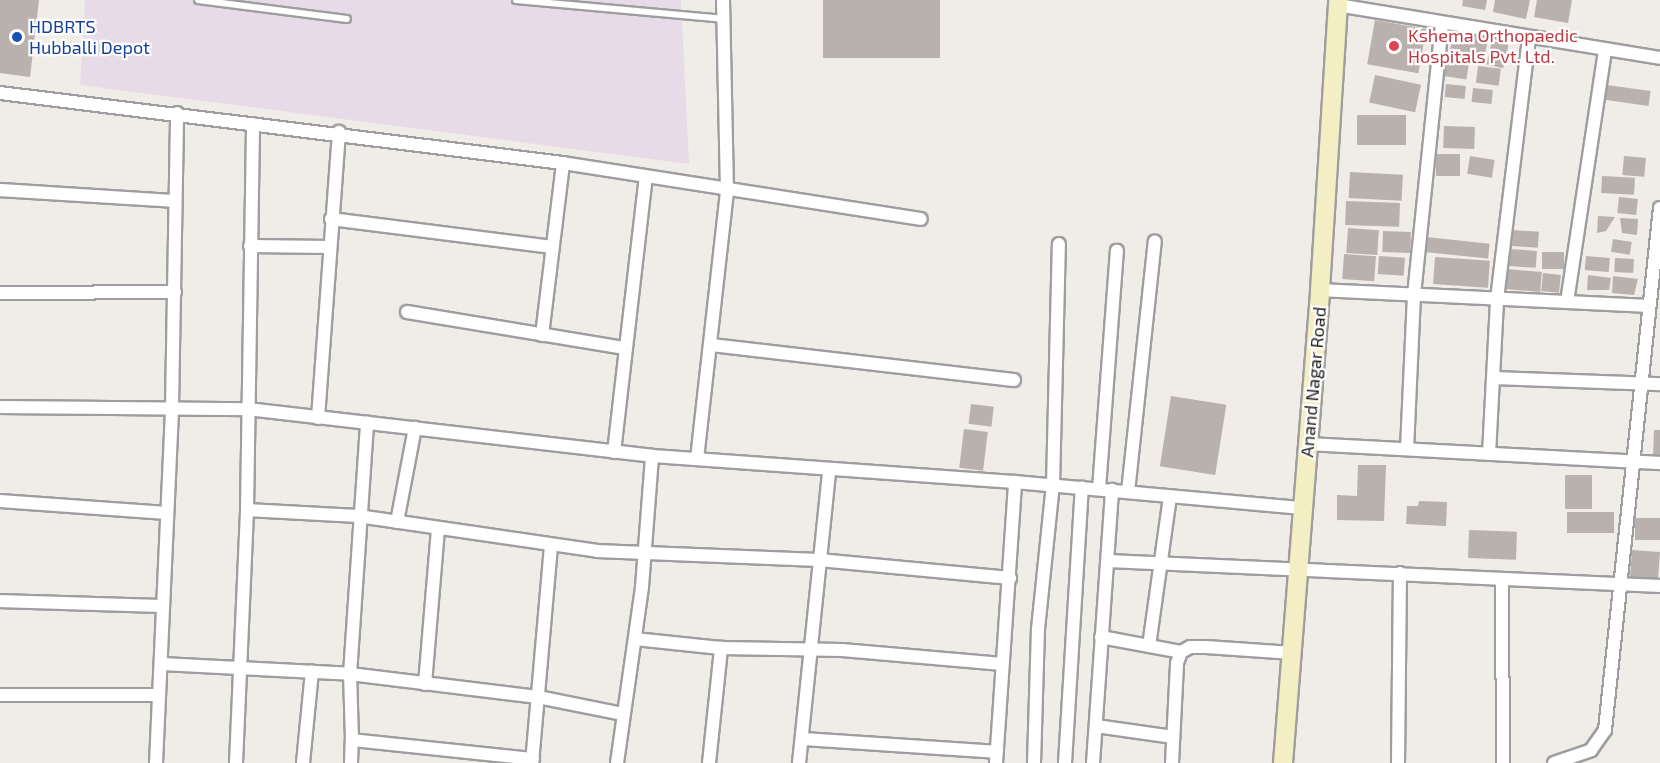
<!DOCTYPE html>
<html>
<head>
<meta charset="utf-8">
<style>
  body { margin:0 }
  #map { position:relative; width:1660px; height:763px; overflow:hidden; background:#f0ece8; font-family:"Exo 2",sans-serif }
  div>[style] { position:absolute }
  .industrial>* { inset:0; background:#e8dbe8 }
  .building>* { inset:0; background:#b9b1ae; transform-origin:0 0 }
  .roads { filter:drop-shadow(2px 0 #9e9e9e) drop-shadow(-2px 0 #9e9e9e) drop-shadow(0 2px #9e9e9e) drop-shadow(0 -2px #9e9e9e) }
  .lane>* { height:6px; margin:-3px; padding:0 3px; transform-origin:3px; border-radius:3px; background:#fff }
  .street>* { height:12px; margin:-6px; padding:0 6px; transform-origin:6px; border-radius:6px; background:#fff }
  .secondary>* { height:18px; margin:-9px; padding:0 9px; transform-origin:9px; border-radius:9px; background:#f3eec3 }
  .dots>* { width:16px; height:16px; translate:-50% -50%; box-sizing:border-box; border:3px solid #fff; border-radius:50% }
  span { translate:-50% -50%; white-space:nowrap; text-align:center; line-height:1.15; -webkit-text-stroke:4.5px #fff; paint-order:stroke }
  .transit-label { font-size:18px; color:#164399 }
  .left { translate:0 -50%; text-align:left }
  .health-label { font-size:18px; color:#be3a42 }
  .street-label { font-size:18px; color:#212121 }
</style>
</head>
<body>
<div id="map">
  <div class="industrial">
    <div style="clip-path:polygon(85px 0,681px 0,689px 164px,80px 85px)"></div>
  </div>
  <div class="building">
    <div style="clip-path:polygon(0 0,39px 0,30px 77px,0 73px)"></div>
    <div style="left:823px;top:0;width:117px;height:58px"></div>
    <div style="clip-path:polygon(1463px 0,1487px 0,1485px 10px,1462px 6px)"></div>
    <div style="clip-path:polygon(1495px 0,1530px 0,1526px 19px,1493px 12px)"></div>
    <div style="clip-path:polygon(1537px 0,1572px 0,1568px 23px,1534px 17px)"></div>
    <div style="left:1375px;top:20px;width:52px;height:45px;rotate:10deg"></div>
    <div style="left:1454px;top:31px;width:35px;height:25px;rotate:12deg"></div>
    <div style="left:1492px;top:41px;width:17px;height:24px;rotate:13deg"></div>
    <div style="left:1445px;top:61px;width:24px;height:15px;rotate:9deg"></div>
    <div style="left:1478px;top:66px;width:23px;height:17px;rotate:7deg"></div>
    <div style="left:1375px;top:75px;width:47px;height:28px;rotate:12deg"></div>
    <div style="left:1446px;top:84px;width:20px;height:13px;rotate:6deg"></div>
    <div style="left:1607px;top:85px;width:44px;height:15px;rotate:8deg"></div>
    <div style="left:1473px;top:88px;width:20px;height:14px;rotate:6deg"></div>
    <div style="left:1357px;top:115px;width:49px;height:30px"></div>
    <div style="left:1444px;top:126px;width:31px;height:22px;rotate:2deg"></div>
    <div style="left:1436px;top:154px;width:24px;height:22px"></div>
    <div style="left:1470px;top:156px;width:25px;height:18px;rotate:9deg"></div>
    <div style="left:1624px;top:156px;width:22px;height:19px;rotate:5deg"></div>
    <div style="left:1350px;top:172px;width:53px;height:26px;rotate:3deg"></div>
    <div style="left:1602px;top:176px;width:33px;height:17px;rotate:3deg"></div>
    <div style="left:1619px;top:197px;width:19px;height:16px;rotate:6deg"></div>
    <div style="left:1346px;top:201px;width:54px;height:24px;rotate:2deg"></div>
    <div style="clip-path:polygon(1598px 216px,1615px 217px,1606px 231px,1597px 233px)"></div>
    <div style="clip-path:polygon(1620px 218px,1638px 219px,1637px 235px,1622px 233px)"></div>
    <div style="left:1348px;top:228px;width:31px;height:25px;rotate:4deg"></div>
    <div style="left:1513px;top:230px;width:26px;height:16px;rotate:4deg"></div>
    <div style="left:1383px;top:231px;width:28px;height:21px;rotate:2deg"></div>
    <div style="left:1426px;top:237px;width:64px;height:15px;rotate:6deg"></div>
    <div style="left:1613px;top:239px;width:19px;height:13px;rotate:9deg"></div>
    <div style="left:1510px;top:249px;width:27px;height:17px;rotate:4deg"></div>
    <div style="left:1542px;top:252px;width:22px;height:17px"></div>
    <div style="left:1344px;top:254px;width:32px;height:25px;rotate:4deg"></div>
    <div style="left:1379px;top:256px;width:26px;height:18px;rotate:4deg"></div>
    <div style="left:1586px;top:256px;width:24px;height:14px;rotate:5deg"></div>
    <div style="left:1435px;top:257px;width:55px;height:27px;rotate:4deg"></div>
    <div style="left:1615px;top:258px;width:19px;height:14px;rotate:3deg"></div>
    <div style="left:1507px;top:269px;width:35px;height:20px;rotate:5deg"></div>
    <div style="left:1543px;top:273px;width:18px;height:18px;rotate:6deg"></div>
    <div style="clip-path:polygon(1588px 275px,1611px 278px,1609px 290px,1587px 290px)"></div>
    <div style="clip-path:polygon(1613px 276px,1638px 279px,1634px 295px,1612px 293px)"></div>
    <div style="left:1171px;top:396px;width:56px;height:71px;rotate:9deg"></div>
    <div style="left:971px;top:404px;width:23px;height:20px;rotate:7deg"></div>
    <div style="left:964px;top:429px;width:24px;height:39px;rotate:7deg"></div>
    <div style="clip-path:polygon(1654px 430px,1660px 430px,1660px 456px,1653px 455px)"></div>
    <div style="clip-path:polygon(1358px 465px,1386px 465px,1384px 521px,1337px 520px,1337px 495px,1357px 496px)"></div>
    <div style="left:1565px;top:475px;width:27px;height:34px"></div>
    <div style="clip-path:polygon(1419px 501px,1447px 502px,1446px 526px,1406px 524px,1407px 506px,1418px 506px)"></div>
    <div style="left:1567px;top:512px;width:47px;height:21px"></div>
    <div style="left:1635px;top:518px;width:25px;height:22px"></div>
    <div style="left:1469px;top:530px;width:48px;height:28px;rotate:2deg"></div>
    <div style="left:1632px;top:550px;width:28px;height:27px;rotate:4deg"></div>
  </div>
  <div class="roads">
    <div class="lane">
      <div style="left:198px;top:0;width:150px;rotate:7.3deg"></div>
      <div style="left:516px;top:0;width:209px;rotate:5.2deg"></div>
    </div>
    <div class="street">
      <div style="left:1337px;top:5px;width:327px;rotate:9.3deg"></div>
      <div style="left:0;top:93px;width:567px;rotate:7.09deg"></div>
      <div style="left:0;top:190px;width:175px;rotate:3.6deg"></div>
      <div style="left:331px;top:219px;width:223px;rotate:7.2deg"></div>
      <div style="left:250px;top:246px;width:79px;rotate:0.7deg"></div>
      <div style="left:1320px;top:290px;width:329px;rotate:2.8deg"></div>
      <div style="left:0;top:293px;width:175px;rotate:-0.3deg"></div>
      <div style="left:1567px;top:302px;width:255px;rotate:-81.4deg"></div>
      <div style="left:407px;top:312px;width:221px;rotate:9.4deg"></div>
      <div style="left:542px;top:335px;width:173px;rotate:-83deg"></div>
      <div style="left:563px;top:163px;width:362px;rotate:8.9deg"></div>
      <div style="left:711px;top:345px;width:305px;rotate:6.6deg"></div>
      <div style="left:1493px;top:378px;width:167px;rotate:2.1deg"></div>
      <div style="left:0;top:407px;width:247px;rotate:0.5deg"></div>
      <div style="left:247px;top:409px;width:408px;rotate:6.6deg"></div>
      <div style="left:652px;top:456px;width:364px;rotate:4.1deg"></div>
      <div style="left:1015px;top:482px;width:288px;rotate:5.2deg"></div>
      <div style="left:318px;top:418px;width:287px;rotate:-85.8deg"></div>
      <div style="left:1309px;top:444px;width:352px;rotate:3.1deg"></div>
      <div style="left:1407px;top:449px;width:154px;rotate:-87.4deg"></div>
      <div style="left:1414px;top:295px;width:273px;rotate:-84.1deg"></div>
      <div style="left:614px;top:452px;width:277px;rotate:-83.4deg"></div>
      <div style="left:1489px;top:454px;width:155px;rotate:-87deg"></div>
      <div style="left:1497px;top:299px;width:264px;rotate:-83deg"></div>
      <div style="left:697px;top:459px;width:270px;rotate:-83.6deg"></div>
      <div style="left:727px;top:191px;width:191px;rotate:-91.2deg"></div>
      <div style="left:1099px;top:489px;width:239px;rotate:-85.7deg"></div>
      <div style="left:1128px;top:492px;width:252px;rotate:-83.9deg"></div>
      <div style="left:0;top:501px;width:167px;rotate:4.1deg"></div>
      <div style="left:247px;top:510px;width:111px;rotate:3.1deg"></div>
      <div style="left:358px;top:516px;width:242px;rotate:8.3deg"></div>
      <div style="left:597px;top:551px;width:222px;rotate:2.3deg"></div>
      <div style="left:819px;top:560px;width:192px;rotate:5.4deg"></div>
      <div style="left:397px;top:522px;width:96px;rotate:-79.2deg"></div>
      <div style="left:1108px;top:561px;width:553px;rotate:2.59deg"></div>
      <div style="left:1502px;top:580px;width:183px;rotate:89.7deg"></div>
      <div style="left:0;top:601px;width:163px;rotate:1.8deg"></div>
      <div style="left:1101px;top:637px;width:81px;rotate:10.6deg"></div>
      <div style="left:635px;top:639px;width:86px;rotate:6deg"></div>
      <div style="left:721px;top:648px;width:121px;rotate:0.9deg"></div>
      <div style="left:842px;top:650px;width:161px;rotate:5deg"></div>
      <div style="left:1149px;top:646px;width:151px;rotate:-82deg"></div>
      <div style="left:162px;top:664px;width:188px;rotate:3deg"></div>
      <div style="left:350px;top:674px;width:189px;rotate:7deg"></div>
      <div style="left:538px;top:697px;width:87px;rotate:11.3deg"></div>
      <div style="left:425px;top:684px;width:156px;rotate:-85.2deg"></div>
      <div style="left:0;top:695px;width:159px"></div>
      <div style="left:1096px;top:726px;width:78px;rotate:8.1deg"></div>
      <div style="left:802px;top:739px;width:195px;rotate:3.8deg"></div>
      <div style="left:352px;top:740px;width:66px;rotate:-91.7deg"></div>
      <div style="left:350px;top:674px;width:252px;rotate:-86.1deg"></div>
      <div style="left:156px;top:763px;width:356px;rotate:-87.4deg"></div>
      <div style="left:172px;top:407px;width:294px;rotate:-89deg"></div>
      <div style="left:236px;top:763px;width:253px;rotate:-87.5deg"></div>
      <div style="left:247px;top:510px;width:386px;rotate:-89.1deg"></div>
      <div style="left:303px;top:763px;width:92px;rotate:-84.4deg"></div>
      <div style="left:351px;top:763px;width:23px;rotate:-88deg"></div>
      <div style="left:352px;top:740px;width:182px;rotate:6deg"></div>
      <div style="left:532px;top:763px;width:218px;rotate:-85deg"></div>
      <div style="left:617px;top:763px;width:178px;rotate:-81.9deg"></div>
      <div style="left:642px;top:587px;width:131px;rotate:-85.6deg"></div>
      <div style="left:709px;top:763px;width:116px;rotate:-84deg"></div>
      <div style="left:799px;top:763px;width:294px;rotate:-84.1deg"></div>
      <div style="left:996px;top:763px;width:282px;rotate:-86.1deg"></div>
      <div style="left:1034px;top:763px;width:134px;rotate:-88.3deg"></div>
      <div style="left:1038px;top:629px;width:145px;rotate:-84.1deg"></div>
      <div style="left:1053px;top:485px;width:241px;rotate:-88.6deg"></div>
      <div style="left:1065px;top:763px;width:276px;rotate:-86.5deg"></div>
      <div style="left:1093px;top:763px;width:274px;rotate:-86deg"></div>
      <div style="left:1172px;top:763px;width:100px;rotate:-87.1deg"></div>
      <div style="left:1177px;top:663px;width:12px;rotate:-70deg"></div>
      <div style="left:1181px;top:652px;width:10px;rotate:-29deg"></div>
      <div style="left:1190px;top:647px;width:16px"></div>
      <div style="left:1206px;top:647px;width:87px;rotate:3.9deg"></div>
      <div style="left:1398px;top:763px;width:190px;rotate:-89.4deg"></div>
      <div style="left:1554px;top:763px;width:39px;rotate:-19deg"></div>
      <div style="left:1591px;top:750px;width:24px;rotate:-55deg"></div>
      <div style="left:1605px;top:730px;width:525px;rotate:-83.99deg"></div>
    </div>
    <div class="secondary">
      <div style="left:1283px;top:763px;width:474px;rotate:-85.5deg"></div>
      <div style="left:1320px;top:290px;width:291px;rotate:-86.4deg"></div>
    </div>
  </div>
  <div class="dots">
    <div style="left:17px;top:37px;background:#1a4fb4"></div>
    <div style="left:1394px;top:46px;background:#e0444e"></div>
  </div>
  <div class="transit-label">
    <span class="left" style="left:29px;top:37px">HDBRTS<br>Hubballi Depot</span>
  </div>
  <div class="health-label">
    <span class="left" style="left:1408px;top:46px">Kshema Orthopaedic<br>Hospitals Pvt. Ltd.</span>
  </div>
  <div class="street-label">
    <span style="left:1313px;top:382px;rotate:-85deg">Anand Nagar Road</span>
  </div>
</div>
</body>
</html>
